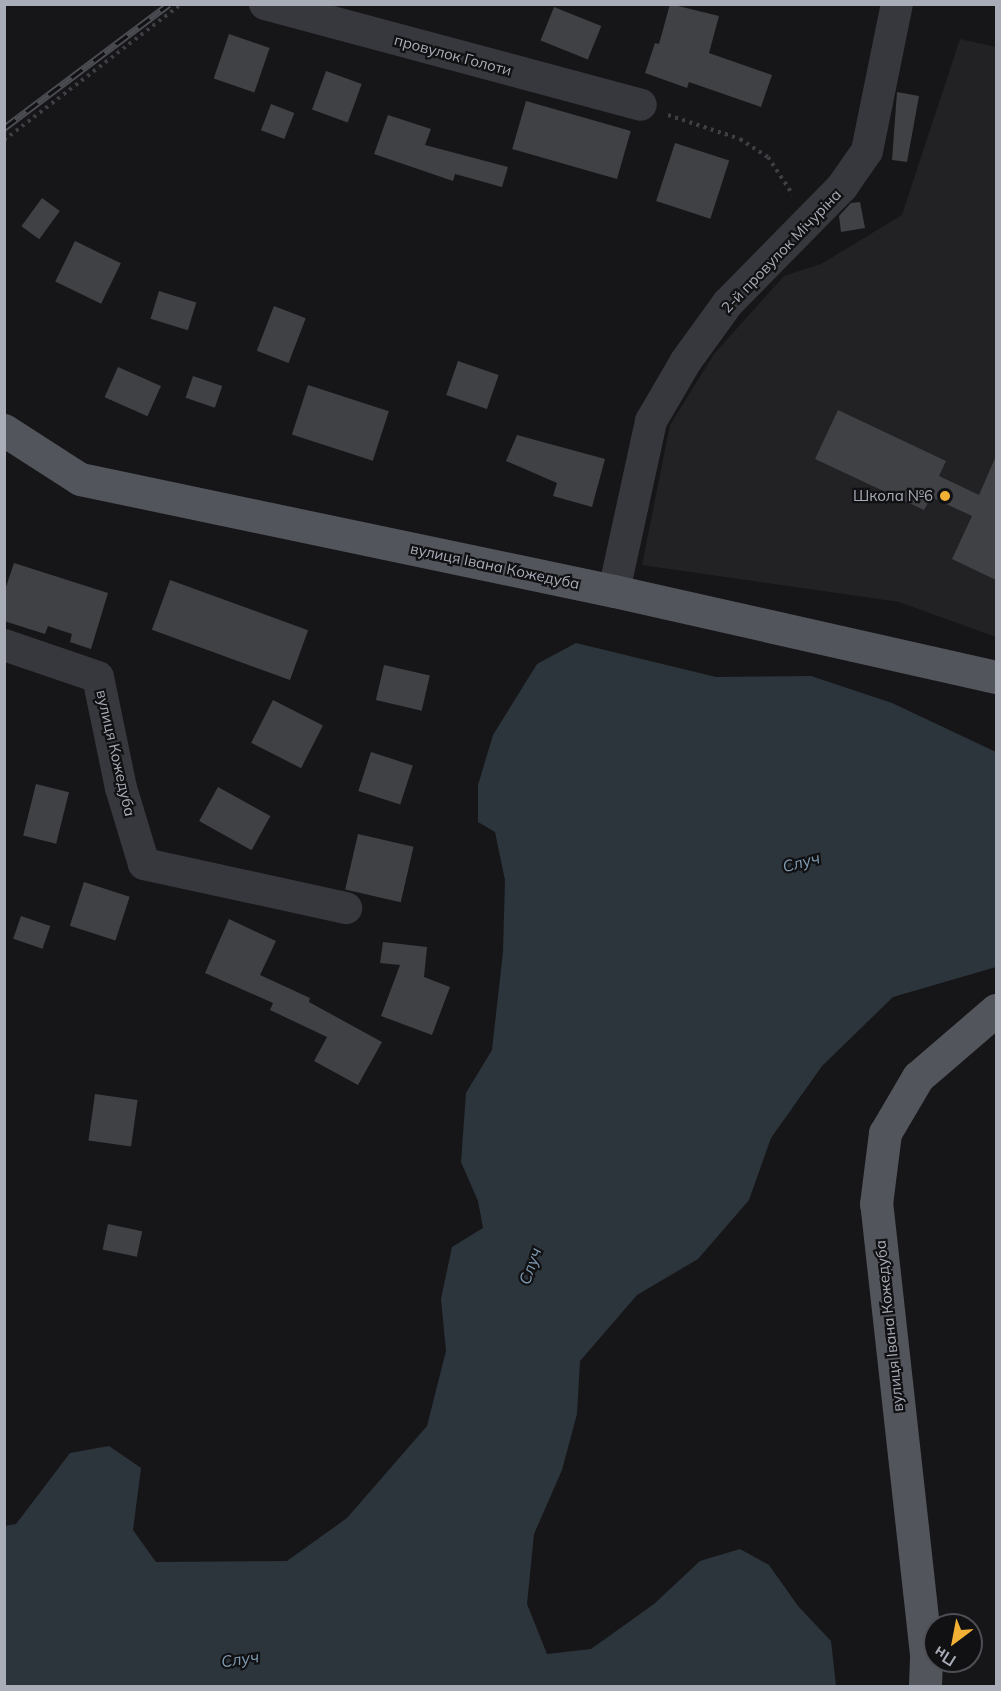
<!DOCTYPE html>
<html>
<head>
<meta charset="utf-8">
<style>
  body { margin:0 }
  #map { position:relative; width:1001px; height:1691px; overflow:hidden; background:#161618; font-family:Mulish,sans-serif }
  div>[style] { position:absolute }
  .built>* { inset:0; background:#222225 }
  .water>* { inset:0; background:#2c353c }
  .building>* { inset:0; background:#404145; transform-origin:0 0 }
  .path>* { height:4px; margin-top:-2px; transform-origin:0; background:repeating-linear-gradient(90deg,#3d3f44 0 3px,transparent 0 7.5px) }
  .minor>* { height:32px; margin:-16px; padding:0 16px; transform-origin:16px; border-radius:16px; background:#37383d }
  .major>* { height:33px; margin:-16.5px; padding:0 16.5px; transform-origin:16.5px; border-radius:16.5px; background:#53555c }
  .rail>* { height:7px; margin-top:-3.5px; transform-origin:0; background:repeating-linear-gradient(90deg,#111113 0 14px,#4a4c52 0 28px); box-sizing:border-box; border-block:2px solid #4a4c52 }
  .dots>* { width:16px; height:16px; translate:-50% -50%; box-sizing:border-box; border:3px solid #111113; border-radius:50% }
  span { translate:-50% -50%; white-space:nowrap; text-align:center; line-height:1.15; -webkit-text-stroke:4.5px #111113; paint-order:stroke }
  .street-label { font-size:15px; color:#a8adb8 }
  .poi-label { font-size:15px; color:#a8adb8 }
  .right { translate:-100% -50%; text-align:right }
  .water-label { font-size:16px; color:#7f9bb3; font-style:italic }
  .frame { position:absolute; inset:0; border:6px solid #a8adb8; pointer-events:none }
  .north { position:absolute; left:923px; top:1613px; width:60px; height:60px; box-sizing:border-box; background:#111113; border:2px solid #4d4f55; border-radius:50%; rotate:212deg; font-size:16px; font-weight:700; line-height:24px; text-align:center; color:#a8adb8 }
  .north::after { content:''; display:block; margin:auto; width:21px; height:27px; background:#f2b134; clip-path:polygon(50% 0,100% 100%,50% 72%,0 100%) }
</style>
</head>
<body>
<div id="map">
  <div class="built">
    <div style="clip-path:polygon(960px 39px,996px 47px,996px 637px,899px 602px,642px 565px,670px 425px,714px 354px,784px 276px,821px 264px,902px 215px)"></div>
  </div>
  <div class="water">
    <div style="clip-path:polygon(576px 643px,716px 677px,811px 676px,892px 703px,996px 752px,996px 967px,893px 997px,822px 1066px,771px 1138px,749px 1200px,698px 1259px,637px 1295px,580px 1361px,577px 1414px,562px 1470px,534px 1534px,527px 1604px,547px 1654px,591px 1649px,654px 1604px,700px 1561px,740px 1549px,769px 1565px,798px 1606px,831px 1641px,836px 1686px,5px 1686px,5px 1526px,16px 1524px,70px 1453px,109px 1446px,141px 1468px,133px 1530px,156px 1562px,287px 1561px,347px 1518px,427px 1426px,446px 1351px,441px 1299px,452px 1247px,483px 1228px,478px 1201px,461px 1162px,466px 1093px,492px 1050px,503px 952px,505px 880px,495px 832px,478px 822px,478px 785px,493px 735px,537px 664px)"></div>
  </div>
  <div class="building">
    <div style="clip-path:polygon(670px 4px,719px 16px,709px 53px,772px 75px,761px 107px,689px 82px,687px 88px,645px 73px,655px 43px,659px 44px)"></div>
    <div style="left:554px;top:7px;width:51px;height:36px;rotate:22deg"></div>
    <div style="left:229px;top:34px;width:43px;height:47px;rotate:19deg"></div>
    <div style="left:326px;top:71px;width:38px;height:41px;rotate:20deg"></div>
    <div style="clip-path:polygon(897px 92px,919px 96px,907px 162px,892px 160px)"></div>
    <div style="left:526px;top:101px;width:109px;height:50px;rotate:16deg"></div>
    <div style="left:271px;top:104px;width:25px;height:28px;rotate:21deg"></div>
    <div style="clip-path:polygon(388px 115px,431px 129px,425px 145px,508px 167px,502px 187px,455px 174px,453px 181px,374px 154px)"></div>
    <div style="left:675px;top:143px;width:57px;height:61px;rotate:18deg"></div>
    <div style="left:42px;top:198px;width:22px;height:35px;rotate:36deg"></div>
    <div style="clip-path:polygon(860px 202px,865px 228px,841px 232px,839px 216px,851px 203px)"></div>
    <div style="left:75px;top:241px;width:51px;height:45px;rotate:26deg"></div>
    <div style="left:159px;top:291px;width:39px;height:29px;rotate:17deg"></div>
    <div style="left:274px;top:306px;width:34px;height:48px;rotate:21deg"></div>
    <div style="left:458px;top:361px;width:43px;height:36px;rotate:19deg"></div>
    <div style="left:118px;top:367px;width:47px;height:33px;rotate:24deg"></div>
    <div style="left:193px;top:376px;width:31px;height:23px;rotate:19deg"></div>
    <div style="left:308px;top:385px;width:85px;height:52px;rotate:18deg"></div>
    <div style="clip-path:polygon(838px 410px,946px 461px,939px 476px,979px 495px,996px 456px,996px 580px,952px 559px,972px 516px,931px 497px,924px 510px,815px 459px)"></div>
    <div style="clip-path:polygon(517px 435px,605px 459px,592px 507px,553px 496px,557px 483px,506px 461px)"></div>
    <div style="clip-path:polygon(14px 563px,108px 593px,91px 649px,70px 642px,72px 634px,48px 626px,45px 634px,4px 621px,4px 593px)"></div>
    <div style="left:170px;top:580px;width:147px;height:53px;rotate:20deg"></div>
    <div style="left:384px;top:665px;width:47px;height:36px;rotate:13deg"></div>
    <div style="left:273px;top:700px;width:56px;height:48px;rotate:27deg"></div>
    <div style="left:371px;top:752px;width:44px;height:41px;rotate:18deg"></div>
    <div style="left:36px;top:784px;width:34px;height:53px;rotate:14deg"></div>
    <div style="left:218px;top:787px;width:60px;height:39px;rotate:29deg"></div>
    <div style="left:358px;top:834px;width:57px;height:57px;rotate:13deg"></div>
    <div style="left:84px;top:882px;width:48px;height:46px;rotate:18deg"></div>
    <div style="left:21px;top:916px;width:31px;height:24px;rotate:19deg"></div>
    <div style="clip-path:polygon(229px 919px,276px 941px,260px 975px,310px 998px,309px 1002px,382px 1042px,358px 1085px,314px 1061px,327px 1037px,270px 1010px,273px 1003px,205px 973px)"></div>
    <div style="clip-path:polygon(383px 942px,427px 947px,424px 977px,450px 987px,432px 1035px,381px 1016px,400px 965px,380px 963px)"></div>
    <div style="left:95px;top:1094px;width:43px;height:47px;rotate:8deg"></div>
    <div style="left:108px;top:1224px;width:35px;height:26px;rotate:12deg"></div>
  </div>
  <div class="path">
    <div style="left:668px;top:115px;width:76px;rotate:18.4deg"></div>
    <div style="left:740px;top:139px;width:33px;rotate:33deg"></div>
    <div style="left:768px;top:157px;width:45px;rotate:56.7deg"></div>
    <div style="left:4px;top:140px;width:223px;rotate:-37.5deg"></div>
  </div>
  <div class="minor">
    <div style="left:265px;top:4px;width:389px;rotate:15deg"></div>
    <div style="left:614px;top:591px;width:174px;rotate:-77.7deg"></div>
    <div style="left:651px;top:421px;width:69px;rotate:-59.7deg"></div>
    <div style="left:686px;top:361px;width:72px;rotate:-54.1deg"></div>
    <div style="left:728px;top:303px;width:163px;rotate:-45.5deg"></div>
    <div style="left:842px;top:187px;width:44px;rotate:-55.2deg"></div>
    <div style="left:867px;top:151px;width:150px;rotate:-78.5deg"></div>
    <div style="left:4px;top:645px;width:99px;rotate:18.8deg"></div>
    <div style="left:98px;top:677px;width:113px;rotate:78.3deg"></div>
    <div style="left:121px;top:788px;width:79px;rotate:73.2deg"></div>
    <div style="left:144px;top:864px;width:207px;rotate:12.3deg"></div>
  </div>
  <div class="major">
    <div style="left:4px;top:430px;width:90px;rotate:32.8deg"></div>
    <div style="left:80px;top:479px;width:546px;rotate:11.85deg"></div>
    <div style="left:614px;top:591px;width:392px;rotate:12.7deg"></div>
    <div style="left:925px;top:1686px;width:32px;rotate:-88deg"></div>
    <div style="left:926px;top:1654px;width:453px;rotate:-96.3deg"></div>
    <div style="left:876px;top:1204px;width:72px;rotate:-82.8deg"></div>
    <div style="left:885px;top:1133px;width:65px;rotate:-59.5deg"></div>
    <div style="left:918px;top:1077px;width:103px;rotate:-40.7deg"></div>
  </div>
  <div class="rail">
    <div style="left:4px;top:128px;width:206px;rotate:-36.9deg"></div>
  </div>
  <div class="dots">
    <div style="left:945px;top:496px;background:#f2b134"></div>
  </div>
  <div class="street-label">
    <span style="left:453px;top:55px;rotate:15deg">провулок Голоти</span>
    <span style="left:781px;top:251px;rotate:-46deg">2-й провулок Мічуріна</span>
    <span style="left:495px;top:566px;rotate:12deg">вулиця Івана Кожедуба</span>
    <span style="left:116px;top:753px;rotate:77deg">вулиця Кожедуба</span>
    <span style="left:889px;top:1326px;rotate:-96deg">вулиця Івана Кожедуба</span>
  </div>
  <div class="poi-label">
    <span class="right" style="left:933px;top:496px">Школа №6</span>
  </div>
  <div class="water-label">
    <span style="left:801px;top:862px;rotate:-15deg">Случ</span>
    <span style="left:530px;top:1266px;rotate:-71deg">Случ</span>
    <span style="left:240px;top:1659px;rotate:-8deg">Случ</span>
  </div>
  <div class="frame"></div>
  <div class="north">Пн</div>
</div>
</body>
</html>
